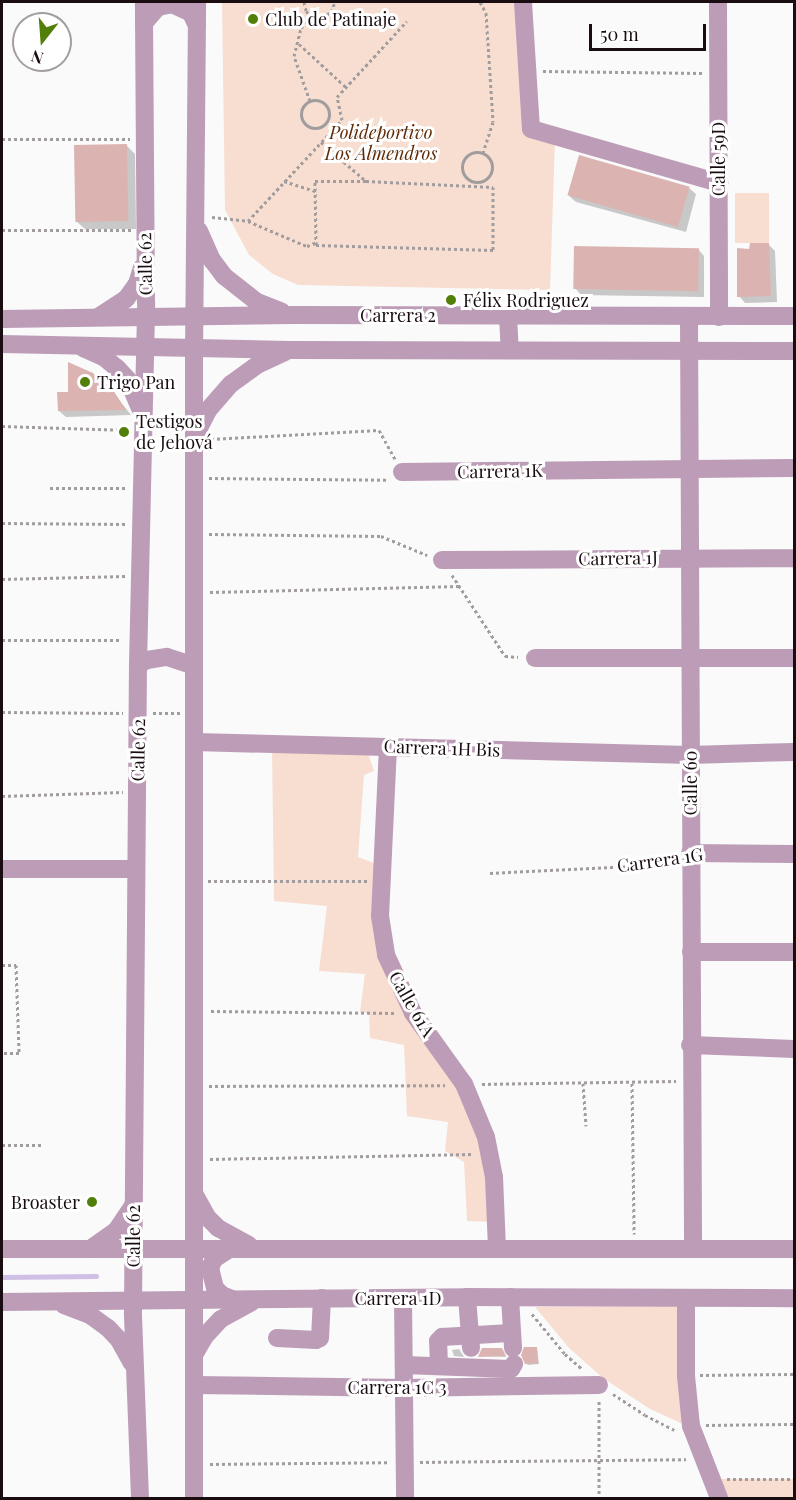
<!DOCTYPE html>
<html>
<head>
<meta charset="utf-8">
<style>
  body { margin:0 }
  #map { position:relative; width:796px; height:1500px; overflow:hidden; background:#fafafa; font-family:"Playfair Display",serif }
  div>[style] { position:absolute }
  .green>* { inset:0; background:#f7ded0; transform-origin:0 0 }
  .shadow>* { inset:0; background:#0003 }
  .stream>* { height:4.5px; margin:-2.25px; padding:0 2.25px; transform-origin:2.25px; border-radius:2.25px; background:#d0bfe6 }
  .building>* { inset:0; background:#dbb4b1; transform-origin:0 0 }
  .path>* { height:3px; margin-top:-1.5px; transform-origin:0; background:repeating-linear-gradient(90deg,#a19c9e 0 3px,transparent 0 6px) }
  .path>.ring { margin:-1.5px; padding:0; box-sizing:content-box; background:none; border:3px solid #a19c9e; border-radius:50% }
  .minor>* { height:18px; margin:-9px; padding:0 9px; transform-origin:9px; border-radius:9px; background:#bc9cb7 }
  .dots>* { width:16px; height:16px; translate:-50% -50%; box-sizing:border-box; border:3px solid #fff; border-radius:50% }
  span { translate:-50% -50%; white-space:nowrap; text-align:center; line-height:1.15; -webkit-text-stroke:6px #fff; paint-order:stroke }
  .poi-label { font-size:18px; color:#1a0d12 }
  .left { translate:0 -50%; text-align:left }
  .right { translate:-100% -50%; text-align:right }
  .park-label { font-size:18px; color:#5d2b07; font-style:italic }
  .street-label { font-size:18px; color:#1a0d12 }
  .frame { position:absolute; inset:0; border:3px solid #1a0d12; pointer-events:none }
  .north { position:absolute; left:12px; top:12px; width:60px; height:60px; box-sizing:border-box; background:#fff; border:2px solid #a39ea0; border-radius:50%; rotate:197deg; font-size:16px; font-weight:700; line-height:24px; text-align:center; color:#1a0d12 }
  .north::after { content:''; display:block; margin:auto; width:21px; height:27px; background:#517f08; clip-path:polygon(50% 0,100% 100%,50% 72%,0 100%) }
  .scale { position:absolute; left:589px; top:24px; width:117px; height:27px; box-sizing:border-box; border:3px solid #1a0d12; border-top:0; padding-left:8px; font-size:18px; line-height:21px; white-space:nowrap; color:#1a0d12; -webkit-text-stroke:4px #fff; paint-order:stroke }
</style>
</head>
<body>
<div id="map">
  <div class="green">
    <div style="clip-path:polygon(222px 2px,517px 2px,531px 129px,555px 140px,550px 290px,298px 285px,273px 274px,249px 255px,225px 210px)"></div>
    <div style="left:735px;top:193px;width:34px;height:50px"></div>
    <div style="clip-path:polygon(272px 746px,367px 750px,374px 771px,364px 775px,358px 857px,382px 866px,391px 971px,464px 1084px,491px 1154px,493px 1222px,467px 1221px,464px 1162px,445px 1151px,448px 1122px,407px 1116px,404px 1045px,370px 1038px,369px 1013px,360px 1012px,365px 974px,319px 971px,327px 906px,274px 901px)"></div>
    <div style="clip-path:polygon(678px 1306px,683px 1424px,650px 1409px,603px 1378px,569px 1348px,535px 1307px)"></div>
    <div style="left:710px;top:1479px;width:84px;height:21px"></div>
  </div>
  <div class="shadow">
    <div style="clip-path:polygon(127px 146px,135px 154px,136px 229px,85px 229px,76px 221px)"></div>
    <div style="clip-path:polygon(689px 188px,696px 194px,686px 232px,576px 202px,569px 196px)"></div>
    <div style="clip-path:polygon(769px 245px,775px 251px,777px 302px,745px 303px,739px 296px)"></div>
    <div style="clip-path:polygon(698px 249px,704px 256px,704px 297px,581px 295px,575px 288px)"></div>
    <div style="clip-path:polygon(112px 391px,131px 415px,66px 417px,59px 411px)"></div>
    <div style="clip-path:polygon(459px 1349px,464px 1357px,454px 1356px,452px 1350px)"></div>
    <div style="clip-path:polygon(537px 1349px,539px 1364px,528px 1365px,526px 1363px)"></div>
    <div style="clip-path:polygon(503px 1351px,506px 1357px,480px 1356px)"></div>
  </div>
  <div class="stream">
    <div style="left:2px;top:1277px;width:94px;rotate:-0.6deg"></div>
  </div>
  <div class="building">
    <div style="left:127px;top:144px;width:77px;height:53px;rotate:89deg"></div>
    <div style="left:579px;top:155px;width:115px;height:42px;rotate:16deg"></div>
    <div style="clip-path:polygon(750px 243px,769px 243px,771px 296px,737px 297px,737px 248px,749px 249px)"></div>
    <div style="left:574px;top:246px;width:125px;height:43px;rotate:1deg"></div>
    <div style="clip-path:polygon(68px 362px,93px 373px,113px 390px,126px 410px,58px 411px,57px 392px,68px 392px)"></div>
    <div style="clip-path:polygon(524px 1347px,537px 1347px,538px 1363px,525px 1364px,521px 1355px)"></div>
    <div style="clip-path:polygon(482px 1348px,502px 1348px,506px 1356px,478px 1357px)"></div>
  </div>
  <div class="path">
    <div style="left:304px;top:2px;width:9px;rotate:77deg"></div>
    <div style="left:306px;top:11px;width:7px;rotate:45deg"></div>
    <div style="left:311px;top:16px;width:11px;rotate:10deg"></div>
    <div style="left:322px;top:18px;width:11px;rotate:-34deg"></div>
    <div style="left:331px;top:12px;width:11px;rotate:-68deg"></div>
    <div style="left:480px;top:2px;width:13px;rotate:61deg"></div>
    <div style="left:486px;top:13px;width:109px;rotate:86.3deg"></div>
    <div style="left:493px;top:122px;width:33px;rotate:108deg"></div>
    <div style="left:299px;top:44px;width:64px;rotate:42.5deg"></div>
    <div style="left:543px;top:71px;width:159px;rotate:0.7deg"></div>
    <div class="ring" style="left:301px;top:100px;width:25px;height:25px"></div>
    <div style="left:310px;top:101px;width:48px;rotate:-109.6deg"></div>
    <div style="left:294px;top:56px;width:29px;rotate:-76deg"></div>
    <div style="left:301px;top:28px;width:16px;rotate:-50deg"></div>
    <div style="left:2px;top:139px;width:128px"></div>
    <div style="left:321px;top:142px;width:60px;rotate:40.9deg"></div>
    <div style="left:366px;top:181px;width:127px;rotate:2.7deg"></div>
    <div style="left:493px;top:187px;width:63px;rotate:90deg"></div>
    <div style="left:493px;top:250px;width:177px;rotate:-178.4deg"></div>
    <div style="left:316px;top:245px;width:64px;rotate:-90.9deg"></div>
    <div style="left:315px;top:181px;width:51px"></div>
    <div class="ring" style="left:462px;top:152px;width:27px;height:27px"></div>
    <div style="left:284px;top:181px;width:33px;rotate:18deg"></div>
    <div style="left:212px;top:217px;width:36px;rotate:6deg"></div>
    <div style="left:248px;top:221px;width:138px;rotate:-47.1deg"></div>
    <div style="left:342px;top:120px;width:24px;rotate:-102deg"></div>
    <div style="left:337px;top:97px;width:103px;rotate:-47.4deg"></div>
    <div style="left:248px;top:221px;width:64px;rotate:23deg"></div>
    <div style="left:307px;top:246px;width:9px;rotate:-21deg"></div>
    <div style="left:2px;top:230px;width:129px"></div>
    <div style="left:2px;top:426px;width:126px;rotate:1.8deg"></div>
    <div style="left:211px;top:439px;width:168px;rotate:-3.1deg"></div>
    <div style="left:379px;top:430px;width:33px;rotate:61deg"></div>
    <div style="left:209px;top:478px;width:179px;rotate:0.6deg"></div>
    <div style="left:50px;top:488px;width:77px"></div>
    <div style="left:2px;top:523px;width:125px;rotate:0.5deg"></div>
    <div style="left:209px;top:534px;width:172px;rotate:0.7deg"></div>
    <div style="left:381px;top:536px;width:50px;rotate:22.4deg"></div>
    <div style="left:452px;top:575px;width:97px;rotate:56.8deg"></div>
    <div style="left:505px;top:656px;width:13px;rotate:4deg"></div>
    <div style="left:2px;top:579px;width:124px;rotate:-1.4deg"></div>
    <div style="left:210px;top:592px;width:250px;rotate:-1.4deg"></div>
    <div style="left:2px;top:640px;width:120px"></div>
    <div style="left:2px;top:712px;width:121px;rotate:0.5deg"></div>
    <div style="left:153px;top:713px;width:27px"></div>
    <div style="left:2px;top:796px;width:121px;rotate:-1.9deg"></div>
    <div style="left:490px;top:873px;width:165px;rotate:-2.8deg"></div>
    <div style="left:655px;top:865px;width:21px;rotate:-19deg"></div>
    <div style="left:208px;top:881px;width:159px"></div>
    <div style="left:2px;top:965px;width:14px"></div>
    <div style="left:16px;top:965px;width:88px;rotate:88deg"></div>
    <div style="left:19px;top:1053px;width:17px;rotate:180deg"></div>
    <div style="left:211px;top:1011px;width:185px;rotate:0.6deg"></div>
    <div style="left:583px;top:1083px;width:43px;rotate:86deg"></div>
    <div style="left:632px;top:1083px;width:151px;rotate:89.2deg"></div>
    <div style="left:482px;top:1084px;width:194px;rotate:-0.9deg"></div>
    <div style="left:209px;top:1086px;width:236px;rotate:-0.2deg"></div>
    <div style="left:2px;top:1145px;width:39px"></div>
    <div style="left:210px;top:1159px;width:264px;rotate:-1.1deg"></div>
    <div style="left:532px;top:1314px;width:52px;rotate:50.5deg"></div>
    <div style="left:565px;top:1354px;width:23px;rotate:41deg"></div>
    <div style="left:700px;top:1375px;width:94px;rotate:-0.6deg"></div>
    <div style="left:613px;top:1394px;width:38px;rotate:33deg"></div>
    <div style="left:645px;top:1415px;width:33px;rotate:27deg"></div>
    <div style="left:599px;top:1401px;width:97px;rotate:90deg"></div>
    <div style="left:706px;top:1425px;width:88px;rotate:-0.7deg"></div>
    <div style="left:420px;top:1462px;width:266px;rotate:-0.6deg"></div>
    <div style="left:210px;top:1464px;width:179px;rotate:-0.6deg"></div>
    <div style="left:727px;top:1479px;width:67px"></div>
  </div>
  <div class="minor">
    <div style="left:523px;top:2px;width:127px;rotate:86.4deg"></div>
    <div style="left:531px;top:129px;width:196px;rotate:16deg"></div>
    <div style="left:718px;top:2px;width:315px;rotate:89.8deg"></div>
    <div style="left:144px;top:23px;width:21px;rotate:-49deg"></div>
    <div style="left:158px;top:7px;width:14px;rotate:-12deg"></div>
    <div style="left:172px;top:4px;width:21px;rotate:25deg"></div>
    <div style="left:191px;top:13px;width:14px;rotate:65deg"></div>
    <div style="left:199px;top:231px;width:32px;rotate:66deg"></div>
    <div style="left:212px;top:260px;width:20px;rotate:53deg"></div>
    <div style="left:224px;top:276px;width:42px;rotate:38.2deg"></div>
    <div style="left:257px;top:302px;width:26px;rotate:21deg"></div>
    <div style="left:508px;top:316px;width:34px;rotate:87deg"></div>
    <div style="left:689px;top:316px;width:933px;rotate:89.75deg"></div>
    <div style="left:98px;top:317px;width:33px;rotate:-33deg"></div>
    <div style="left:126px;top:299px;width:19px;rotate:-54deg"></div>
    <div style="left:137px;top:284px;width:17px;rotate:-73deg"></div>
    <div style="left:2px;top:319px;width:292px;rotate:-0.8deg"></div>
    <div style="left:294px;top:315px;width:500px;rotate:0.11deg"></div>
    <div style="left:2px;top:344px;width:288px;rotate:1.2deg"></div>
    <div style="left:290px;top:350px;width:504px;rotate:0.11deg"></div>
    <div style="left:83px;top:348px;width:24px;rotate:24deg"></div>
    <div style="left:105px;top:358px;width:16px;rotate:40deg"></div>
    <div style="left:117px;top:368px;width:16px;rotate:47deg"></div>
    <div style="left:128px;top:380px;width:30px;rotate:67deg"></div>
    <div style="left:196px;top:434px;width:28px;rotate:-63deg"></div>
    <div style="left:209px;top:409px;width:33px;rotate:-49deg"></div>
    <div style="left:231px;top:384px;width:34px;rotate:-36deg"></div>
    <div style="left:259px;top:364px;width:29px;rotate:-25deg"></div>
    <div style="left:402px;top:472px;width:392px;rotate:-0.6deg"></div>
    <div style="left:442px;top:560px;width:352px;rotate:-0.3deg"></div>
    <div style="left:535px;top:658px;width:259px"></div>
    <div style="left:138px;top:665px;width:10px;rotate:-29deg"></div>
    <div style="left:147px;top:660px;width:20px;rotate:-9deg"></div>
    <div style="left:167px;top:657px;width:28px;rotate:18deg"></div>
    <div style="left:194px;top:742px;width:496px;rotate:1.5deg"></div>
    <div style="left:690px;top:755px;width:104px;rotate:-1.7deg"></div>
    <div style="left:388px;top:747px;width:169px;rotate:92.7deg"></div>
    <div style="left:380px;top:916px;width:39px;rotate:81deg"></div>
    <div style="left:386px;top:955px;width:64px;rotate:65deg"></div>
    <div style="left:413px;top:1013px;width:87px;rotate:54.3deg"></div>
    <div style="left:464px;top:1084px;width:57px;rotate:67.5deg"></div>
    <div style="left:486px;top:1137px;width:41px;rotate:78.7deg"></div>
    <div style="left:494px;top:1177px;width:71px;rotate:87.6deg"></div>
    <div style="left:690px;top:853px;width:104px;rotate:0.6deg"></div>
    <div style="left:2px;top:869px;width:134px"></div>
    <div style="left:691px;top:952px;width:103px"></div>
    <div style="left:690px;top:1045px;width:104px;rotate:2.2deg"></div>
    <div style="left:195px;top:1195px;width:26px;rotate:61deg"></div>
    <div style="left:208px;top:1218px;width:14px;rotate:45deg"></div>
    <div style="left:218px;top:1228px;width:35px;rotate:29deg"></div>
    <div style="left:231px;top:1248px;width:20px;rotate:147deg"></div>
    <div style="left:214px;top:1259px;width:10px;rotate:114deg"></div>
    <div style="left:210px;top:1268px;width:21px;rotate:76deg"></div>
    <div style="left:215px;top:1288px;width:10px;rotate:45deg"></div>
    <div style="left:222px;top:1295px;width:11px;rotate:22deg"></div>
    <div style="left:2px;top:1249px;width:792px"></div>
    <div style="left:90px;top:1249px;width:32px;rotate:-35deg"></div>
    <div style="left:116px;top:1231px;width:30px;rotate:-56deg"></div>
    <div style="left:467px;top:1297px;width:51px;rotate:85.5deg"></div>
    <div style="left:510px;top:1297px;width:51px;rotate:86.6deg"></div>
    <div style="left:403px;top:1298px;width:200px;rotate:89.4deg"></div>
    <div style="left:686px;top:1298px;width:78px;rotate:90deg"></div>
    <div style="left:686px;top:1376px;width:50px;rotate:84.3deg"></div>
    <div style="left:691px;top:1426px;width:77px;rotate:68.7deg"></div>
    <div style="left:2px;top:1302px;width:465px;rotate:-0.6deg"></div>
    <div style="left:467px;top:1297px;width:327px;rotate:0.2deg"></div>
    <div style="left:64px;top:1305px;width:28px;rotate:21deg"></div>
    <div style="left:90px;top:1315px;width:22px;rotate:36deg"></div>
    <div style="left:108px;top:1328px;width:16px;rotate:47deg"></div>
    <div style="left:119px;top:1340px;width:26px;rotate:61deg"></div>
    <div style="left:277px;top:1338px;width:39px;rotate:3deg"></div>
    <div style="left:316px;top:1340px;width:4px;rotate:-27deg"></div>
    <div style="left:320px;top:1338px;width:40px;rotate:-87.1deg"></div>
    <div style="left:194px;top:1355px;width:22px;rotate:-60deg"></div>
    <div style="left:205px;top:1336px;width:23px;rotate:-47deg"></div>
    <div style="left:221px;top:1319px;width:35px;rotate:-29deg"></div>
    <div style="left:404px;top:1365px;width:107px;rotate:2.1deg"></div>
    <div style="left:511px;top:1369px;width:6px;rotate:-59deg"></div>
    <div style="left:439px;top:1366px;width:25px;rotate:-92deg"></div>
    <div style="left:438px;top:1341px;width:6px;rotate:-45deg"></div>
    <div style="left:442px;top:1337px;width:70px;rotate:-3.3deg"></div>
    <div style="left:194px;top:1385px;width:210px;rotate:0.8deg"></div>
    <div style="left:404px;top:1388px;width:195px;rotate:-0.9deg"></div>
    <div style="left:140px;top:1498px;width:186px;rotate:-92.2deg"></div>
    <div style="left:133px;top:1312px;width:647px;rotate:-89.56deg"></div>
    <div style="left:138px;top:665px;width:362px;rotate:-88.7deg"></div>
    <div style="left:146px;top:303px;width:301px;rotate:-90.4deg"></div>
    <div style="left:194px;top:1498px;width:1140px;rotate:-90deg"></div>
    <div style="left:194px;top:358px;width:356px;rotate:-89.5deg"></div>
  </div>
  <div class="dots">
    <div style="left:253px;top:19px;background:#517f08"></div>
    <div style="left:451px;top:300px;background:#517f08"></div>
    <div style="left:85px;top:382px;background:#517f08"></div>
    <div style="left:124px;top:432px;background:#517f08"></div>
    <div style="left:92px;top:1202px;background:#517f08"></div>
  </div>
  <div class="poi-label">
    <span class="left" style="left:265px;top:19px">Club de Patinaje</span>
    <span class="left" style="left:463px;top:300px">Félix Rodriguez</span>
    <span class="left" style="left:97px;top:382px">Trigo Pan</span>
    <span class="left" style="left:136px;top:432px">Testigos<br>de Jehová</span>
    <span class="right" style="left:80px;top:1202px">Broaster</span>
  </div>
  <div class="park-label">
    <span style="left:381px;top:143px">Polideportivo<br>Los Almendros</span>
  </div>
  <div class="street-label">
    <span style="left:718px;top:159px;rotate:-90deg">Calle 59D</span>
    <span style="left:145px;top:264px;rotate:-91deg">Calle 62</span>
    <span style="left:398px;top:315px">Carrera 2</span>
    <span style="left:500px;top:471px;rotate:-1deg">Carrera 1K</span>
    <span style="left:618px;top:558px;rotate:-1deg">Carrera 1J</span>
    <span style="left:442px;top:748px;rotate:2deg">Carrera 1H Bis</span>
    <span style="left:138px;top:750px;rotate:-89deg">Calle 62</span>
    <span style="left:690px;top:783px;rotate:-90deg">Calle 60</span>
    <span style="left:660px;top:860px;rotate:-8deg">Carrera 1G</span>
    <span style="left:412px;top:1004px;rotate:60deg">Calle 61A</span>
    <span style="left:133px;top:1236px;rotate:-90deg">Calle 62</span>
    <span style="left:398px;top:1298px">Carrera 1D</span>
    <span style="left:397px;top:1387px">Carrera 1C 3</span>
  </div>
  <div class="frame"></div>
  <div class="north">N</div>
  <div class="scale">50 m</div>
</div>
</body>
</html>
